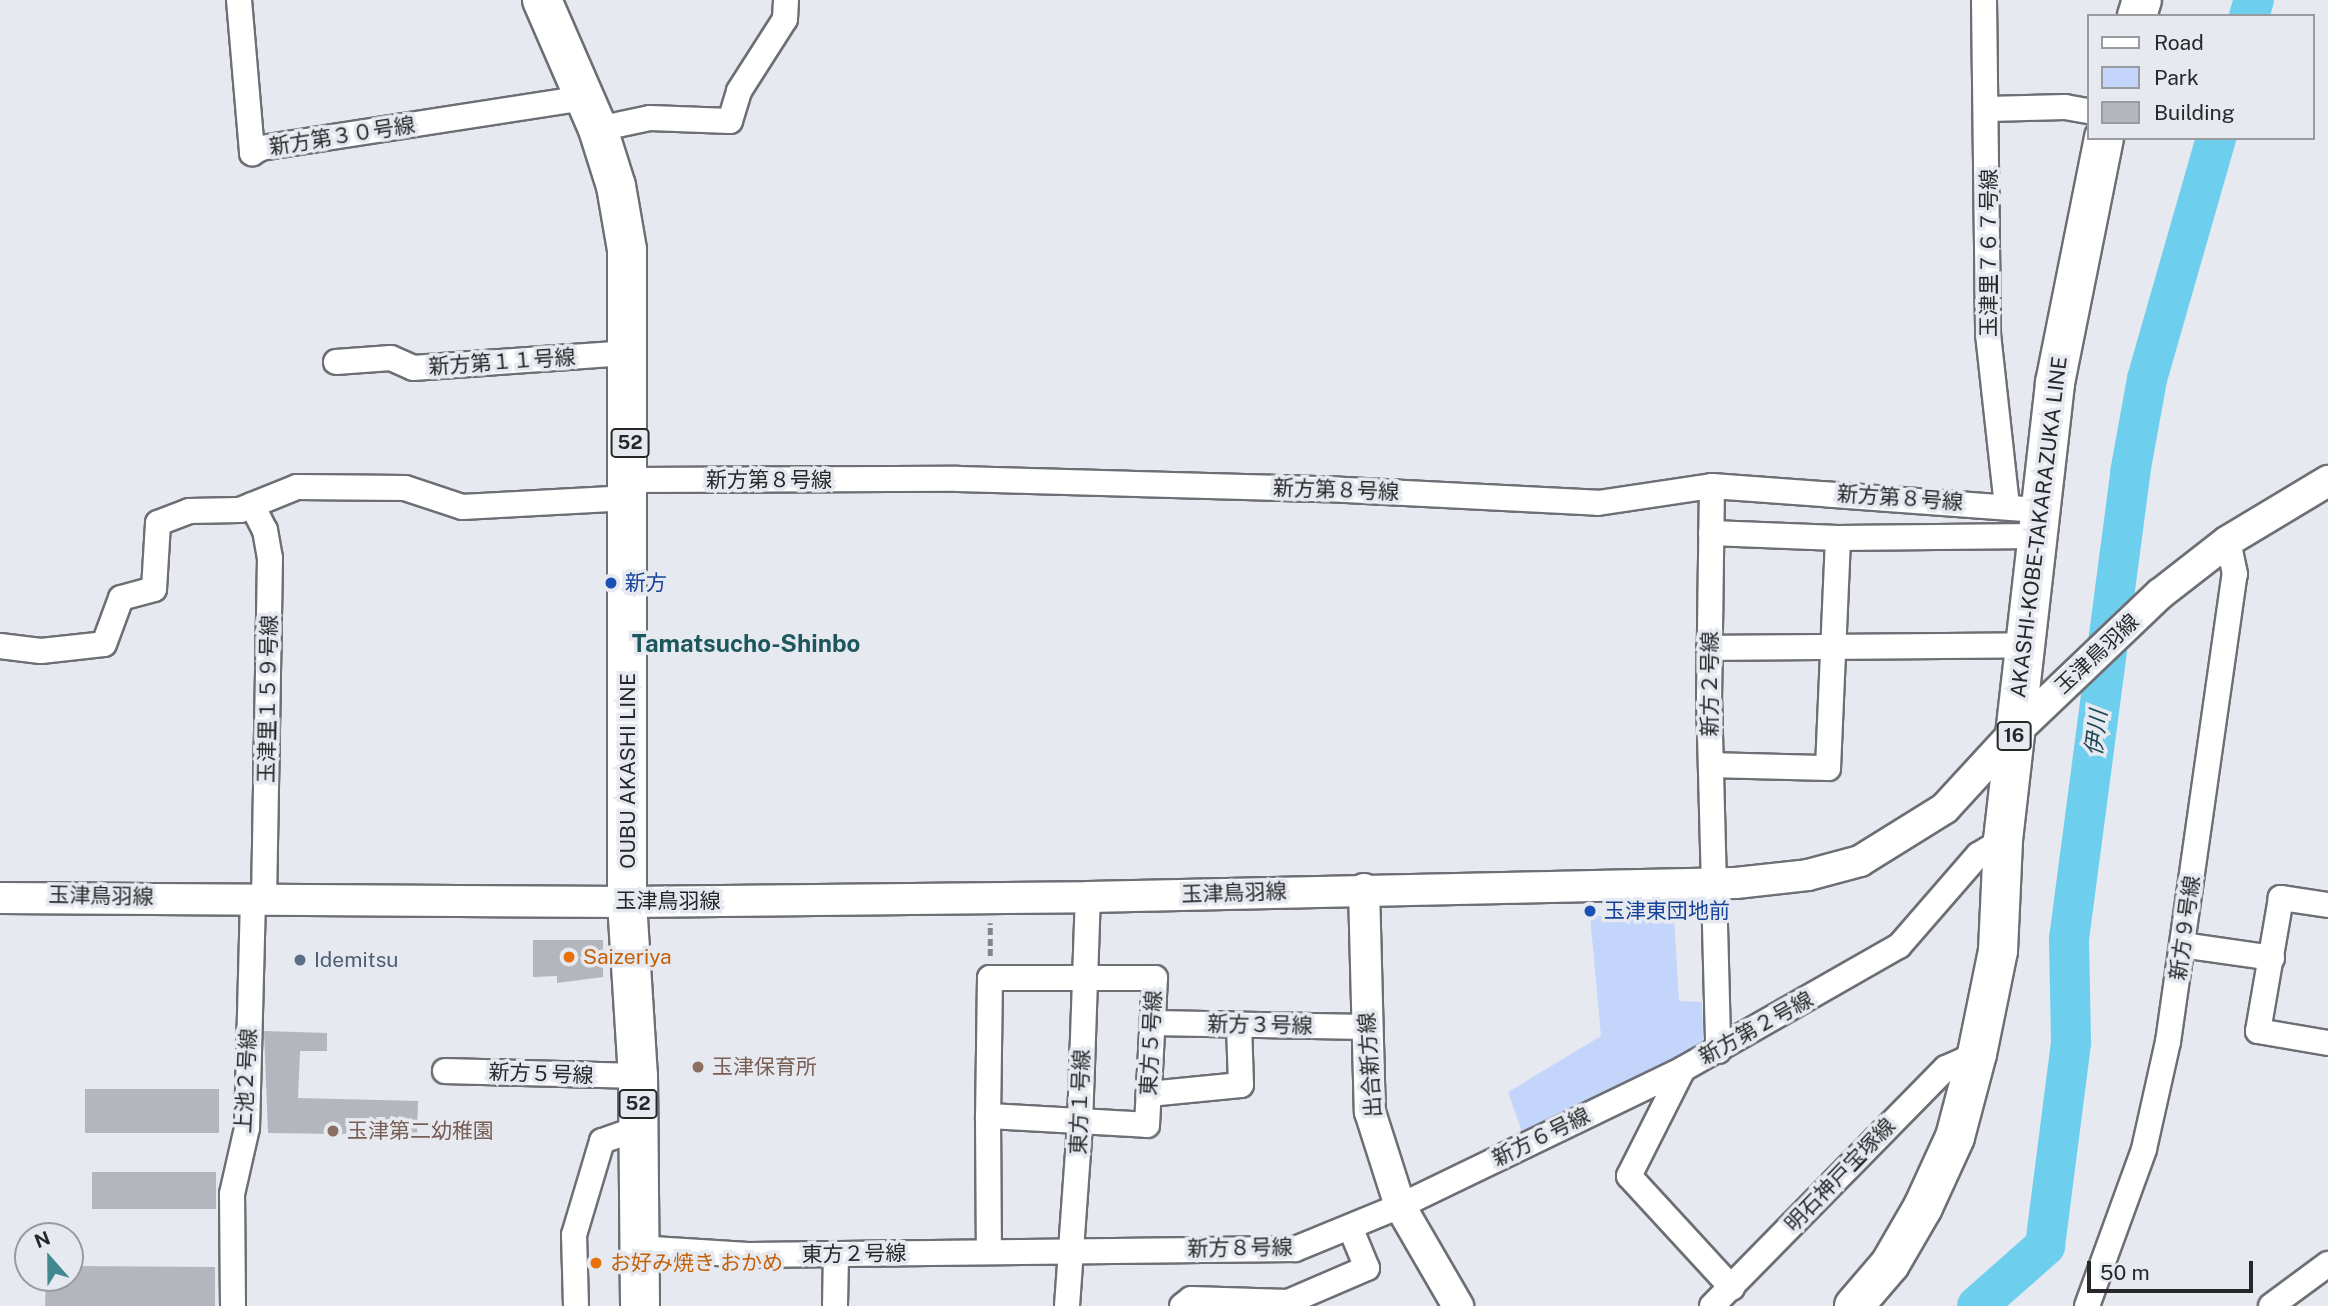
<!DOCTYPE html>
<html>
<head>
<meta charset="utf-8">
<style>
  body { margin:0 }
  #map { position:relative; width:2328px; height:1306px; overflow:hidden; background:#e6e9ef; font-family:"Public Sans","Noto Sans JP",sans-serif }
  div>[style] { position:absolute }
  .green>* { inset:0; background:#c4d5fc }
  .river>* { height:40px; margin:-20px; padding:0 20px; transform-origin:20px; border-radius:20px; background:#6eceed }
  .building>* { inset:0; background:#b3b6bc; transform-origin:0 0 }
  .path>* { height:4.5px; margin-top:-2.25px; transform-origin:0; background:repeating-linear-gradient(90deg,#838589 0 7px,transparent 0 10.5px) }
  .roads { filter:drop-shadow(2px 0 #6d6f75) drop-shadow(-2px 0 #6d6f75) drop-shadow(0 2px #6d6f75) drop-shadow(0 -2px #6d6f75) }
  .minor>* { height:24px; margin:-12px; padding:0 12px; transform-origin:12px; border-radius:12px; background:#fff }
  .tertiary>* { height:30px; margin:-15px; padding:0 15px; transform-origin:15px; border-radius:15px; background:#fff }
  .primary>* { height:38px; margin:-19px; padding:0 19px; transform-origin:19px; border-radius:19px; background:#fff }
  .dots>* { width:19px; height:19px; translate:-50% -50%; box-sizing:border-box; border:4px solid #e6e9ef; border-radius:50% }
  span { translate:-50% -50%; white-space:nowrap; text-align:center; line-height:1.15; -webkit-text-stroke:7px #e6e9ef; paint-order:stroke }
  .shield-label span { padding:2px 5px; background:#e6e9ef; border:2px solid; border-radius:5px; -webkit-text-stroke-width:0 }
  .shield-label { font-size:19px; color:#262729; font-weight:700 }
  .street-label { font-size:21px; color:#262729 }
  .transit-label { font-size:21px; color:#164399 }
  .left { translate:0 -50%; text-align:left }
  .food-label { font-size:21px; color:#c56008 }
  .service-label { font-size:21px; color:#4e5e75 }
  .education-label { font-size:21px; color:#785e54 }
  .water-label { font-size:23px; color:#1d4855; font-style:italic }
  .quarter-label { font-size:24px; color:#1c575d; font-weight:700 }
  .legend { position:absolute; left:2087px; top:14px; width:228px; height:126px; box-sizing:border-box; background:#e6e9ef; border:2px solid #999ba0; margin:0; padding:9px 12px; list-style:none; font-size:21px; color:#262729 }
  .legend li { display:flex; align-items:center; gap:14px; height:35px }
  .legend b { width:35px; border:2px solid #999ba0 }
  .north { position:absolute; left:14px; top:1222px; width:70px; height:70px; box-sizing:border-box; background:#e6e9ef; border:2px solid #999ba0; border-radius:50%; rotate:339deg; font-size:19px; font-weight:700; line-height:28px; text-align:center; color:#262729 }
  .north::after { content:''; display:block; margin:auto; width:24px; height:32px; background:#41888f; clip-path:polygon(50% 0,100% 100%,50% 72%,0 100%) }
  .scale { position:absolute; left:2087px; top:1261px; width:166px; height:32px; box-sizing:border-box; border:4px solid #262729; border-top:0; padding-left:9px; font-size:21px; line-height:24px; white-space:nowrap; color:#262729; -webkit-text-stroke:5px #e6e9ef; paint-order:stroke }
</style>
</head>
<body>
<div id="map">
  <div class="green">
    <div style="clip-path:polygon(1590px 916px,1674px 916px,1679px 1001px,1702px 1002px,1703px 1046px,1522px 1132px,1508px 1092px,1601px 1036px)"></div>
  </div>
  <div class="river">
    <div style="left:2249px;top:16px;width:17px;rotate:-73deg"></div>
    <div style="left:1977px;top:1306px;width:91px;rotate:-41.4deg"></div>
    <div style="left:2045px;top:1246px;width:206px;rotate:-82.7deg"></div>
    <div style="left:2071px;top:1042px;width:103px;rotate:-91.1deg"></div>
    <div style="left:2069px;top:939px;width:470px;rotate:-82.5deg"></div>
    <div style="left:2130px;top:473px;width:96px;rotate:-79.7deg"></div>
    <div style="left:2147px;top:379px;width:251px;rotate:-74deg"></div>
  </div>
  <div class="building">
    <div style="clip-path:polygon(533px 940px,603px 940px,603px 977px,557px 983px,557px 976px,533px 977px)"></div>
    <div style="clip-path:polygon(264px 1031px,327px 1033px,327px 1051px,300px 1051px,298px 1098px,418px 1101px,417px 1135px,268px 1133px)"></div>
    <div style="left:85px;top:1089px;width:134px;height:44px"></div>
    <div style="left:92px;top:1172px;width:124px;height:37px"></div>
    <div style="clip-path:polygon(70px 1266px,215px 1267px,215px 1306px,45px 1306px,46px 1278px,70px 1278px)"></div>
  </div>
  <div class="path">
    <div style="left:990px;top:956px;width:33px;rotate:-90deg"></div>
  </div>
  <div class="roads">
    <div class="minor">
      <div style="left:239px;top:0;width:154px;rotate:85.1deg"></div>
      <div style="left:252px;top:153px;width:10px;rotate:-29deg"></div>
      <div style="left:261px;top:148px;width:328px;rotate:-8.8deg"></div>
      <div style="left:1984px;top:0;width:334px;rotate:89.3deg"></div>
      <div style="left:1988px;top:334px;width:172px;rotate:83.7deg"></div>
      <div style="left:1988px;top:109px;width:77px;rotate:-1.5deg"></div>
      <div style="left:2065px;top:107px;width:23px;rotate:10deg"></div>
      <div style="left:598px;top:129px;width:53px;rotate:-11.9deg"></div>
      <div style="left:650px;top:118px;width:80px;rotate:2.1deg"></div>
      <div style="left:730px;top:121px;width:31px;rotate:-73deg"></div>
      <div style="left:739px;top:91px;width:85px;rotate:-57.4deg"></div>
      <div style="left:785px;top:19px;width:19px;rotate:-87deg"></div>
      <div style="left:336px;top:362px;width:55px;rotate:-4.2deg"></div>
      <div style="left:391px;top:358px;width:24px;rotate:24deg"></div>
      <div style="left:413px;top:368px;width:217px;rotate:-4deg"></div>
      <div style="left:630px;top:480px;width:328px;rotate:-0.2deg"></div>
      <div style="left:958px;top:479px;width:368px;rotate:1.6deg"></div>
      <div style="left:1326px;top:489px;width:272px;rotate:2.9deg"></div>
      <div style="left:1598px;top:503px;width:115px;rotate:-8.5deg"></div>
      <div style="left:1712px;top:486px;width:327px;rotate:4.2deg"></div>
      <div style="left:1712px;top:486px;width:210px;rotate:90.8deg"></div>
      <div style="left:1709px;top:696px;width:355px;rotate:88.5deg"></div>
      <div style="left:252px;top:505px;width:28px;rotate:63deg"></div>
      <div style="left:265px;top:530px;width:28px;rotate:80deg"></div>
      <div style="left:270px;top:558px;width:340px;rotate:91deg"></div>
      <div style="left:1711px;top:533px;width:127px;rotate:2.3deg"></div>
      <div style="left:1838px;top:538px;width:197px;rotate:-0.6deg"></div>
      <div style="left:0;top:646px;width:41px;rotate:7deg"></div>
      <div style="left:41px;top:651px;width:63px;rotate:-6.3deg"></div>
      <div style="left:104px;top:644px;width:49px;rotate:-69.7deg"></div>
      <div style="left:121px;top:598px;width:34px;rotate:-15deg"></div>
      <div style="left:154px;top:589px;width:66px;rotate:-86.5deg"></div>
      <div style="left:158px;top:523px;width:33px;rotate:-21deg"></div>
      <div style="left:189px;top:511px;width:51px;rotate:-1.1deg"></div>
      <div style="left:240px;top:510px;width:61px;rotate:-22deg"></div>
      <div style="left:297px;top:487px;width:108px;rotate:0.5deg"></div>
      <div style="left:405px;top:488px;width:60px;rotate:18.4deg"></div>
      <div style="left:462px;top:507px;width:168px;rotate:-3.1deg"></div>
      <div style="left:1709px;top:648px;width:315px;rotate:-0.5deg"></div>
      <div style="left:1711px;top:765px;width:117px;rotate:1.5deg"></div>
      <div style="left:1828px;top:768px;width:230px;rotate:-87.5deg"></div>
      <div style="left:2328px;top:905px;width:48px;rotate:-171.5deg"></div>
      <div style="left:2281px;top:898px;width:135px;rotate:99.8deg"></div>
      <div style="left:2258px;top:1031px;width:71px;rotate:9.7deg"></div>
      <div style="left:2182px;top:945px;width:91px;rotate:8.2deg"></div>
      <div style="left:1152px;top:1023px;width:215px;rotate:1.1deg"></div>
      <div style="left:445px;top:1071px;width:193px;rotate:1.5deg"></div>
      <div style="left:1149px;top:1094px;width:92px;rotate:-5.6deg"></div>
      <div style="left:1241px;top:1085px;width:60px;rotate:-91.9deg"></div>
      <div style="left:988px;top:1116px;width:159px;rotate:3.2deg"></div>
      <div style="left:1147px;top:1125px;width:147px;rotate:-86.9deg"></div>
      <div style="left:1155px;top:978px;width:165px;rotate:180deg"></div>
      <div style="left:990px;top:978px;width:138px;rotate:90.8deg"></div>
      <div style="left:988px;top:1116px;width:136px;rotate:89.6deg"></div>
      <div style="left:637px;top:1248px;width:111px;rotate:3.6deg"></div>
      <div style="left:748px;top:1255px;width:547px;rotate:-0.63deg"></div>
      <div style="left:1295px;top:1249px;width:113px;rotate:-22.3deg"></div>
      <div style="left:1400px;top:1206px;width:314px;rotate:-25.8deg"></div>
      <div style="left:1732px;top:1288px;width:152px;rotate:-132.6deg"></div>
      <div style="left:1629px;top:1176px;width:120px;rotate:-63.2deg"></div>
      <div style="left:1683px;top:1069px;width:249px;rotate:-29.7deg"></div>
      <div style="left:1899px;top:946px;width:121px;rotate:-49deg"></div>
      <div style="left:1978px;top:855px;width:29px;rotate:-31deg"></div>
      <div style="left:233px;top:1306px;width:112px;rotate:-90.5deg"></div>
      <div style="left:232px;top:1194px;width:68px;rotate:-77.2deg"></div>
      <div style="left:247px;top:1128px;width:231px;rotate:-88.5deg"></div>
      <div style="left:576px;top:1306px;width:71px;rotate:-91.6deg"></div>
      <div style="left:574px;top:1235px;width:98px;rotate:-73.4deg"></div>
      <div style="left:602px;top:1141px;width:37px;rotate:-19deg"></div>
      <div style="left:835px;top:1306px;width:52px;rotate:-88.9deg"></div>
      <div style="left:1067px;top:1306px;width:183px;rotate:-85.9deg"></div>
      <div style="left:1080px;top:1123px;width:226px;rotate:-88deg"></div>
      <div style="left:1182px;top:1306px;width:11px;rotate:-38deg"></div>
      <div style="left:1191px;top:1299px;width:97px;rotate:1.8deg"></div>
      <div style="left:1288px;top:1302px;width:86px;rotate:-23.3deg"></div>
      <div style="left:1367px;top:1268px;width:44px;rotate:-112.5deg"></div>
      <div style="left:1712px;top:1306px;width:334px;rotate:-45.5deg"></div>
      <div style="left:1946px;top:1068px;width:34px;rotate:-24deg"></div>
      <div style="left:2087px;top:1306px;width:167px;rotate:-70deg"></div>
      <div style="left:2144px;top:1149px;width:110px;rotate:-77.4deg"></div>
      <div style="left:2168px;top:1042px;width:473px;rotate:-81.9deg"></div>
      <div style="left:2235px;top:574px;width:34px;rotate:-102deg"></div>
      <div style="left:2271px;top:1306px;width:71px;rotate:-36.4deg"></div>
    </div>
    <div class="tertiary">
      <div style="left:1364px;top:889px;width:223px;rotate:88.5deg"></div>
      <div style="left:1370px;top:1112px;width:99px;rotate:72.3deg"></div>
      <div style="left:1400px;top:1206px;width:116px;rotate:59.9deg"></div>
      <div style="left:0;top:898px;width:627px;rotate:0.37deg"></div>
      <div style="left:627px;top:902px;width:461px;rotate:-0.6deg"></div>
      <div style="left:1088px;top:897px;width:648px;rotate:-1.24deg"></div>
      <div style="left:1736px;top:883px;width:72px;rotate:-6.3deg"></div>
      <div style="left:1808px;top:875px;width:54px;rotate:-15.1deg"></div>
      <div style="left:1860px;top:861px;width:100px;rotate:-31.9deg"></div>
      <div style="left:1945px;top:808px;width:103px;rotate:-47.4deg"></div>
      <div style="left:2015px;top:732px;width:200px;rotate:-43.6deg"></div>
      <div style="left:2160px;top:594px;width:86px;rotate:-37.9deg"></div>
      <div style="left:2228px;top:541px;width:117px;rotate:-31deg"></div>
    </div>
    <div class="primary">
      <div style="left:542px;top:0;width:141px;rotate:66.5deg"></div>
      <div style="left:598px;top:129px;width:60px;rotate:72.5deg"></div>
      <div style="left:616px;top:186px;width:65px;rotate:80.2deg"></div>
      <div style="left:627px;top:250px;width:652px;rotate:90deg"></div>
      <div style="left:627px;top:902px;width:174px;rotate:86.4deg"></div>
      <div style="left:638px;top:1076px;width:230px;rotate:89.5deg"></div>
      <div style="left:2137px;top:16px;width:17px;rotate:-73deg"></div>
      <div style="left:1854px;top:1306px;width:55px;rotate:-49.4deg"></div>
      <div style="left:1890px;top:1264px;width:66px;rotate:-59.9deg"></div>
      <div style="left:1923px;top:1207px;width:77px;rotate:-65.4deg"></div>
      <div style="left:1955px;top:1137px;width:86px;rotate:-75.2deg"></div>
      <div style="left:1977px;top:1054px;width:105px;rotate:-78.5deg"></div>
      <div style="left:1998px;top:951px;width:111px;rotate:-87.4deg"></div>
      <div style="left:2003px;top:840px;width:460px;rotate:-83.5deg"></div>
      <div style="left:2055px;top:383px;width:250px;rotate:-78.7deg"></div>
    </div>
  </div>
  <div class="dots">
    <div style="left:611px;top:583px;background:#1a4fb4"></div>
    <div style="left:1590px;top:911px;background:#1a4fb4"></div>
    <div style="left:569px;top:957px;background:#e8710a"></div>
    <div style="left:300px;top:960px;background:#5c6f8a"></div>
    <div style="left:698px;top:1067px;background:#8d6e63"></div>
    <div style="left:333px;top:1131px;background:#8d6e63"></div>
    <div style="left:596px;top:1263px;background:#e8710a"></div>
  </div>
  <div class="shield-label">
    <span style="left:630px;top:443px">52</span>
    <span style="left:2014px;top:736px">16</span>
    <span style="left:638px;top:1104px">52</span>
  </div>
  <div class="street-label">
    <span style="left:342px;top:136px;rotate:-9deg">新方第３０号線</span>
    <span style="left:1989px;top:253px;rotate:-90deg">玉津里７６７号線</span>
    <span style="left:502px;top:362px;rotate:-4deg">新方第１１号線</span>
    <span style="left:769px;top:480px">新方第８号線</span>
    <span style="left:1336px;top:490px;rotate:2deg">新方第８号線</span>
    <span style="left:1900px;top:498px;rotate:4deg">新方第８号線</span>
    <span style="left:2039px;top:527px;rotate:-83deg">AKASHI-KOBE-TAKARAZUKA LINE</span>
    <span style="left:2097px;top:654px;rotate:-43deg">玉津鳥羽線</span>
    <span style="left:1710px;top:684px;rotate:-90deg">新方２号線</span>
    <span style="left:268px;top:699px;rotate:-89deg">玉津里１５９号線</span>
    <span style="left:628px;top:771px;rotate:-90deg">OUBU AKASHI LINE</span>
    <span style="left:1234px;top:893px;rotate:-2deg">玉津鳥羽線</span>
    <span style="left:101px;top:896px;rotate:1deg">玉津鳥羽線</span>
    <span style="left:668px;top:901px">玉津鳥羽線</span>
    <span style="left:2185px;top:928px;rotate:-82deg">新方９号線</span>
    <span style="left:1260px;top:1025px;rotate:1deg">新方３号線</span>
    <span style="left:1756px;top:1028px;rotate:-29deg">新方第２号線</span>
    <span style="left:1151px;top:1043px;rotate:-87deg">東方５号線</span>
    <span style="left:1370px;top:1065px;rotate:-94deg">出合新方線</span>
    <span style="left:541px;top:1074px;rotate:2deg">新方５号線</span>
    <span style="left:246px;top:1081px;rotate:-87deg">上池２号線</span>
    <span style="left:1080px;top:1102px;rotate:-88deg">東方１号線</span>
    <span style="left:1541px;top:1137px;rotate:-26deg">新方６号線</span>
    <span style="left:1840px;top:1175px;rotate:-46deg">明石神戸宝塚線</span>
    <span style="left:1240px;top:1248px;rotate:-1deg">新方８号線</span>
    <span style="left:854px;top:1254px;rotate:-1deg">東方２号線</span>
  </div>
  <div class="transit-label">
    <span class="left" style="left:625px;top:583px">新方</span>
    <span class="left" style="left:1604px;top:911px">玉津東団地前</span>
  </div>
  <div class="food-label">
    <span class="left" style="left:583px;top:957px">Saizeriya</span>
    <span class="left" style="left:610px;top:1263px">お好み焼き おかめ</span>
  </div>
  <div class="service-label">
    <span class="left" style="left:314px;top:960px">Idemitsu</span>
  </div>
  <div class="education-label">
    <span class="left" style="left:712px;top:1067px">玉津保育所</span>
    <span class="left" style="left:347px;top:1131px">玉津第二幼稚園</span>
  </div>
  <div class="water-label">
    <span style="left:2096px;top:733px;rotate:-83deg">伊川</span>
  </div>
  <div class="quarter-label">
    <span style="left:746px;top:644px">Tamatsucho-Shinbo</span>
  </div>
  <ul class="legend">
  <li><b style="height:9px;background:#fff"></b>Road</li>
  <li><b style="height:19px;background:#c4d5fc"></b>Park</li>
  <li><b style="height:19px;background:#b3b6bc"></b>Building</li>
  </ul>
  <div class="north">N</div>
  <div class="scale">50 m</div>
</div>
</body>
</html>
